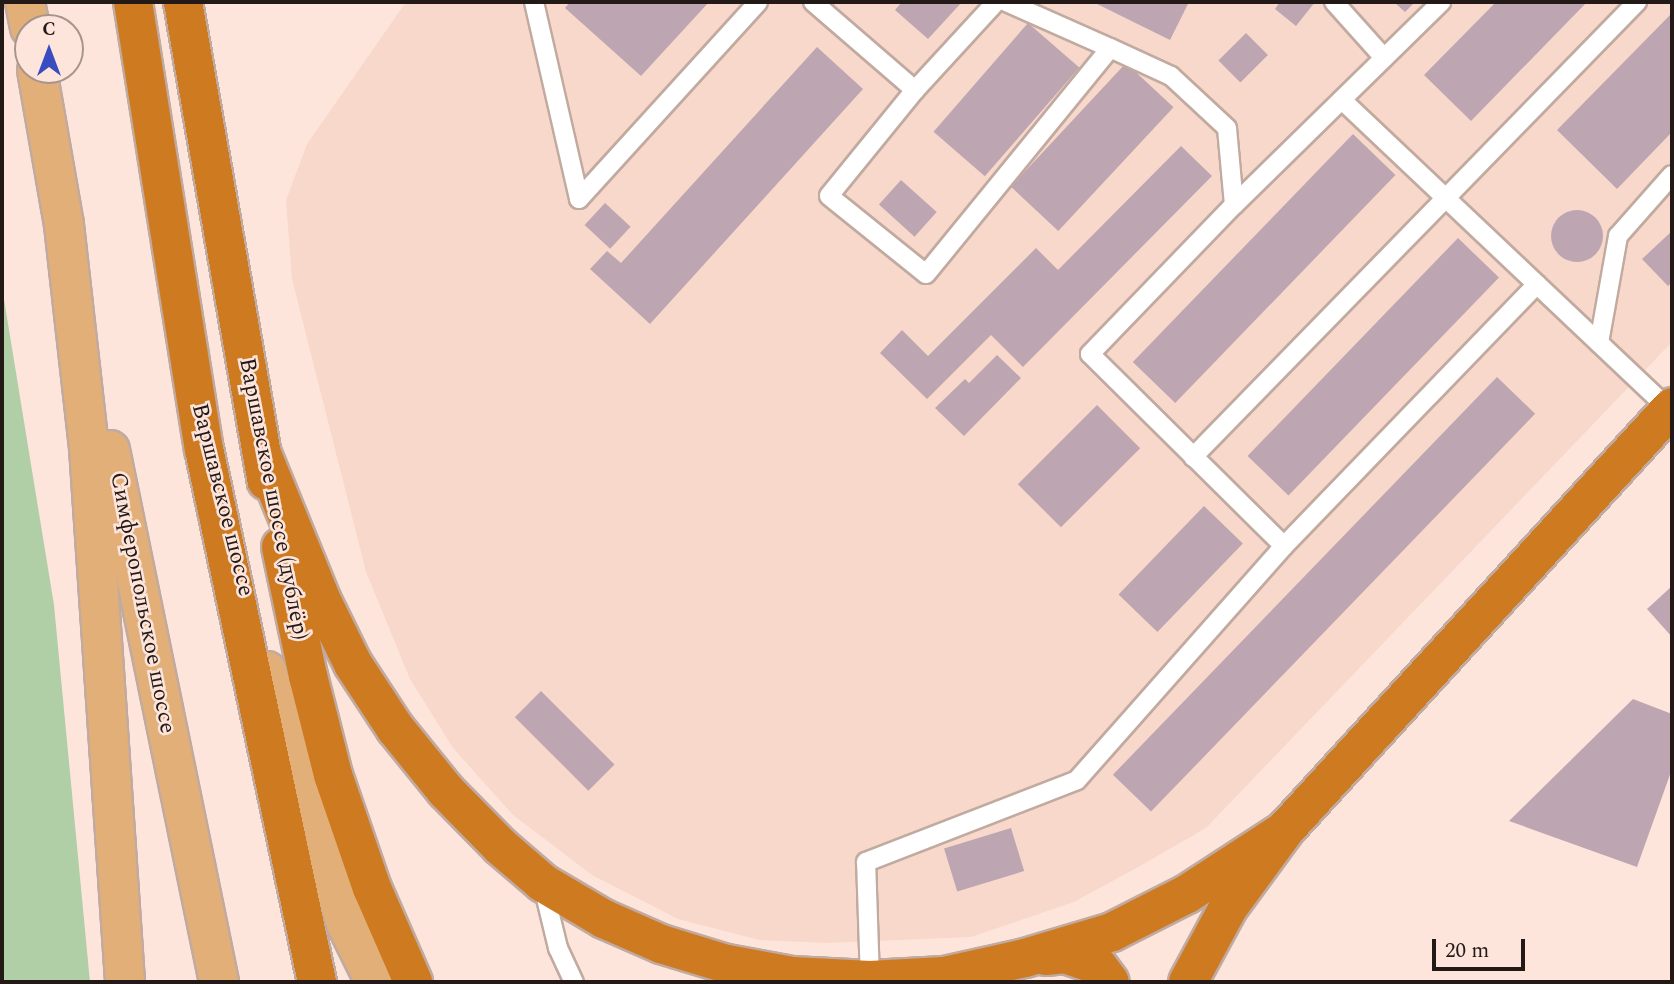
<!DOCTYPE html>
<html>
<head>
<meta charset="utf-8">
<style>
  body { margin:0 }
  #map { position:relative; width:1674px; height:984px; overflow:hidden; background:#fee5dc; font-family:Spectral,serif }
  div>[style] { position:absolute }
  .built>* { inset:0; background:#f8d8ca }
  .green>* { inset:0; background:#b0cfa7 }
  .building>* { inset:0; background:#bda6b1; transform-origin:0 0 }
  .round { border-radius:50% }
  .roads { filter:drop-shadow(2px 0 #c1aaa0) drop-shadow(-2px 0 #c1aaa0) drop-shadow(0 2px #c1aaa0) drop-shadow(0 -2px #c1aaa0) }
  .lane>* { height:18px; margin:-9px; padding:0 9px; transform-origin:9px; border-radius:9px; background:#fff }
  .primary>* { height:38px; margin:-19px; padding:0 19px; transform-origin:19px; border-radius:19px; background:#e2af79 }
  .highway>* { height:38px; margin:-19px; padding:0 19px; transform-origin:19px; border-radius:19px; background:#ce7a20 }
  span { translate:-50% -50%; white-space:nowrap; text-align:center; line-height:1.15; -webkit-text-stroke:5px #fee5dc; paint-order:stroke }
  .street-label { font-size:23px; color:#231a17 }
  .frame { position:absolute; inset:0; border:4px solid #231a17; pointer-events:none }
  .north { position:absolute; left:14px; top:14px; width:70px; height:70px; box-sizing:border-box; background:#fee5dc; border:2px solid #a6948d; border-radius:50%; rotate:0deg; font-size:19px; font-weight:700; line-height:28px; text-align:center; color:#231a17 }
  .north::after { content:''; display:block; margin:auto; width:24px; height:32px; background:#394dc0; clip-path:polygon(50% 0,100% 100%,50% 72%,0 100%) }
  .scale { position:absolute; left:1432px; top:939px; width:93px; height:32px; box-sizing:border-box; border:4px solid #231a17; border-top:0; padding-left:9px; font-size:21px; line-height:24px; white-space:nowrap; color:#231a17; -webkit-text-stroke:5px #fee5dc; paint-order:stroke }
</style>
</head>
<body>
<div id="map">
  <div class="built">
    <div style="clip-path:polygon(406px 2px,1672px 2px,1672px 342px,1206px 828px,1140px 866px,1074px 902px,971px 937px,827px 943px,759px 940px,678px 919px,592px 875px,513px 815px,453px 748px,410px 679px,366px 572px,292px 279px,286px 200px,307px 144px)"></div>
  </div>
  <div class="green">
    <div style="clip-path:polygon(2px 287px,54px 605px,90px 982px,2px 982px)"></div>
  </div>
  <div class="building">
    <div style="clip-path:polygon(570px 2px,709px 2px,641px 76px,565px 8px)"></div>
    <div style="clip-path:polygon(902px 2px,962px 2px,928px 39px,895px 10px)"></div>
    <div style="clip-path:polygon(1093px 2px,1189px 2px,1170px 40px)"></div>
    <div style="clip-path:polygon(1280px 2px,1315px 2px,1296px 26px,1275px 9px)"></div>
    <div style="clip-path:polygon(1394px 2px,1415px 2px,1405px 12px)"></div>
    <div style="clip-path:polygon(1496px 2px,1587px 2px,1471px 121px,1424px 75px)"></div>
    <div style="clip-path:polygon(1672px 13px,1672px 132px,1617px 189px,1557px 130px)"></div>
    <div style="left:1028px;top:23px;width:68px;height:144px;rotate:41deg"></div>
    <div style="left:1246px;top:33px;width:31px;height:39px;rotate:45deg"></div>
    <div style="clip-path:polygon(817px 47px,863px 89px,650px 324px,590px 269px,607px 251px,621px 263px)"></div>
    <div style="left:1126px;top:63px;width:65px;height:169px;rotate:43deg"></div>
    <div style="left:1353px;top:134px;width:59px;height:317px;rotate:44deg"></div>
    <div style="clip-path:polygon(1181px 146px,1212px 176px,1023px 367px,991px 335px,927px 399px,880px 353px,902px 330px,928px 356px,1036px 248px,1058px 270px)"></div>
    <div style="left:901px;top:180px;width:48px;height:33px;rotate:42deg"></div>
    <div style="left:605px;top:203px;width:35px;height:30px;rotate:43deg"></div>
    <div class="round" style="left:1551px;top:210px;width:52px;height:52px"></div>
    <div style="clip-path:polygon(1672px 231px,1672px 282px,1668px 286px,1642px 259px)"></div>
    <div style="left:1458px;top:238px;width:57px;height:303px;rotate:44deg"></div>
    <div style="clip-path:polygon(997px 355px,1021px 378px,964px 436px,935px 408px,965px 379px,969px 383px)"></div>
    <div style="left:1497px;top:377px;width:53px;height:553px;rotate:44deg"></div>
    <div style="left:1097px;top:405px;width:61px;height:112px;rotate:45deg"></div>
    <div style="left:1204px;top:506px;width:54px;height:123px;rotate:44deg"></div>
    <div style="clip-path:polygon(1672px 586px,1672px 637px,1647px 609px)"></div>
    <div style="left:541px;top:691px;width:104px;height:37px;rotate:45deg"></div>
    <div style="clip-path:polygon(1633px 699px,1672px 714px,1672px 769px,1637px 867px,1509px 821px)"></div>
    <div style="left:1011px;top:828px;width:45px;height:70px;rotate:73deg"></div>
  </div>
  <div class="roads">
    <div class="lane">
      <div style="left:534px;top:2px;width:202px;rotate:77.1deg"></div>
      <div style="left:579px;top:199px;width:266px;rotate:-47.7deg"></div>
      <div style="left:813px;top:2px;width:135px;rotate:40.8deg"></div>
      <div style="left:996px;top:2px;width:120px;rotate:132.6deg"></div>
      <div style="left:915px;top:90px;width:136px;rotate:129.1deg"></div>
      <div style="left:829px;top:196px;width:124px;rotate:38.8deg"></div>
      <div style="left:926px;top:274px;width:291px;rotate:-50.8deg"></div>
      <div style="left:1110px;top:48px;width:114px;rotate:-156.1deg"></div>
      <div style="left:1334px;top:2px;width:75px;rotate:48.2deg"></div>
      <div style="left:1342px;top:100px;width:451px;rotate:43.4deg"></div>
      <div style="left:1234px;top:205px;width:290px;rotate:-44.4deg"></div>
      <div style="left:1599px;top:343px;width:109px;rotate:-79.9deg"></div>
      <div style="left:1618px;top:236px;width:81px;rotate:-48.5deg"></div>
      <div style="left:1193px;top:457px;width:636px;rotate:-45.7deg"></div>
      <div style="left:1284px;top:546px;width:364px;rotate:-46deg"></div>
      <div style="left:543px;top:886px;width:64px;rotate:76.4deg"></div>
      <div style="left:558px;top:948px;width:38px;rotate:65deg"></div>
      <div style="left:870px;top:980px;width:118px;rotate:-91.9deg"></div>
      <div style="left:866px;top:862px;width:226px;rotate:-21.2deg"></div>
      <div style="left:1077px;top:780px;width:312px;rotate:-48.5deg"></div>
      <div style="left:1284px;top:546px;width:273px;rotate:-135.3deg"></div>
      <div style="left:1090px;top:354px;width:207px;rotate:-46deg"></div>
      <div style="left:1234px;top:205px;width:77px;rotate:-95.2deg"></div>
      <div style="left:1227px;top:128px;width:76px;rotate:-137.1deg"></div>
      <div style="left:1171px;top:76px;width:67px;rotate:-155.3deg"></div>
    </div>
    <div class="primary">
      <div style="left:25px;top:2px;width:26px;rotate:79deg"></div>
      <div style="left:37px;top:70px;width:157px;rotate:80.1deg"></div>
      <div style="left:64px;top:225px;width:224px;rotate:83.6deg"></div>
      <div style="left:89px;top:448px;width:535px;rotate:86.14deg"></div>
      <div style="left:110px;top:450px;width:543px;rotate:78.42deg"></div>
      <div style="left:267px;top:671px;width:141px;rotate:74deg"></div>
      <div style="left:306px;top:807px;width:123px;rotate:71deg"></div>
      <div style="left:346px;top:923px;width:66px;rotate:63.8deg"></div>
    </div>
    <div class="highway">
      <div style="left:133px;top:2px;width:453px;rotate:81deg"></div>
      <div style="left:204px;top:449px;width:545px;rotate:78.03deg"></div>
      <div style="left:183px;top:2px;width:486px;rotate:80.1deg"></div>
      <div style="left:262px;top:454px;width:159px;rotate:67.8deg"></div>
      <div style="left:322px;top:601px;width:70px;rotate:63.8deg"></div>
      <div style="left:353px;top:664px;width:77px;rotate:56.7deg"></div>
      <div style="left:395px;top:728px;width:81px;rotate:51deg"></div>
      <div style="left:446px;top:791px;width:77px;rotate:45.5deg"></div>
      <div style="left:500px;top:846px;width:57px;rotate:40.7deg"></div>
      <div style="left:543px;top:883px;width:71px;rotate:30.5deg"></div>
      <div style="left:604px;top:919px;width:62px;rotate:23.7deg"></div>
      <div style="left:661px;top:944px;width:69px;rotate:16.9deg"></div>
      <div style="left:727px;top:964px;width:66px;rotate:10.5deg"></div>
      <div style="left:792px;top:976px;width:78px;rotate:2.9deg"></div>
      <div style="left:870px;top:980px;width:74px;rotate:-3.1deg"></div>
      <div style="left:944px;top:976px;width:83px;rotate:-12.5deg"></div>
      <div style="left:1025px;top:958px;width:91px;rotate:-16.6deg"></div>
      <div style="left:1112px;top:932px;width:84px;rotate:-26.9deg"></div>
      <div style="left:1187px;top:894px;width:117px;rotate:-33.1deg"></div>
      <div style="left:281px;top:547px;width:132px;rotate:78.2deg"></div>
      <div style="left:308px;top:676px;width:102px;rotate:75.8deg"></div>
      <div style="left:333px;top:775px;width:120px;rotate:71deg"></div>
      <div style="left:372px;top:888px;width:103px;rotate:66.4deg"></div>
      <div style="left:1046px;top:956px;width:19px;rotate:-6deg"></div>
      <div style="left:1065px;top:954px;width:34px;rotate:19deg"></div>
      <div style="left:1097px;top:965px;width:21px;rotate:53deg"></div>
      <div style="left:1188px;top:982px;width:84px;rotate:-61.6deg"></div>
      <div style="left:1228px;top:908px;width:97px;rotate:-53.8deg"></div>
      <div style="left:1285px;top:830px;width:573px;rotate:-47.54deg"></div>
    </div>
  </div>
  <div class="street-label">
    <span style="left:273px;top:499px;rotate:79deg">Варшавское шоссе (дублёр)</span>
    <span style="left:222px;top:500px;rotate:76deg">Варшавское шоссе</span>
    <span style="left:142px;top:603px;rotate:79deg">Симферопольское шоссе</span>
  </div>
  <div class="frame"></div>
  <div class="north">С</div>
  <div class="scale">20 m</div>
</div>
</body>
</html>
